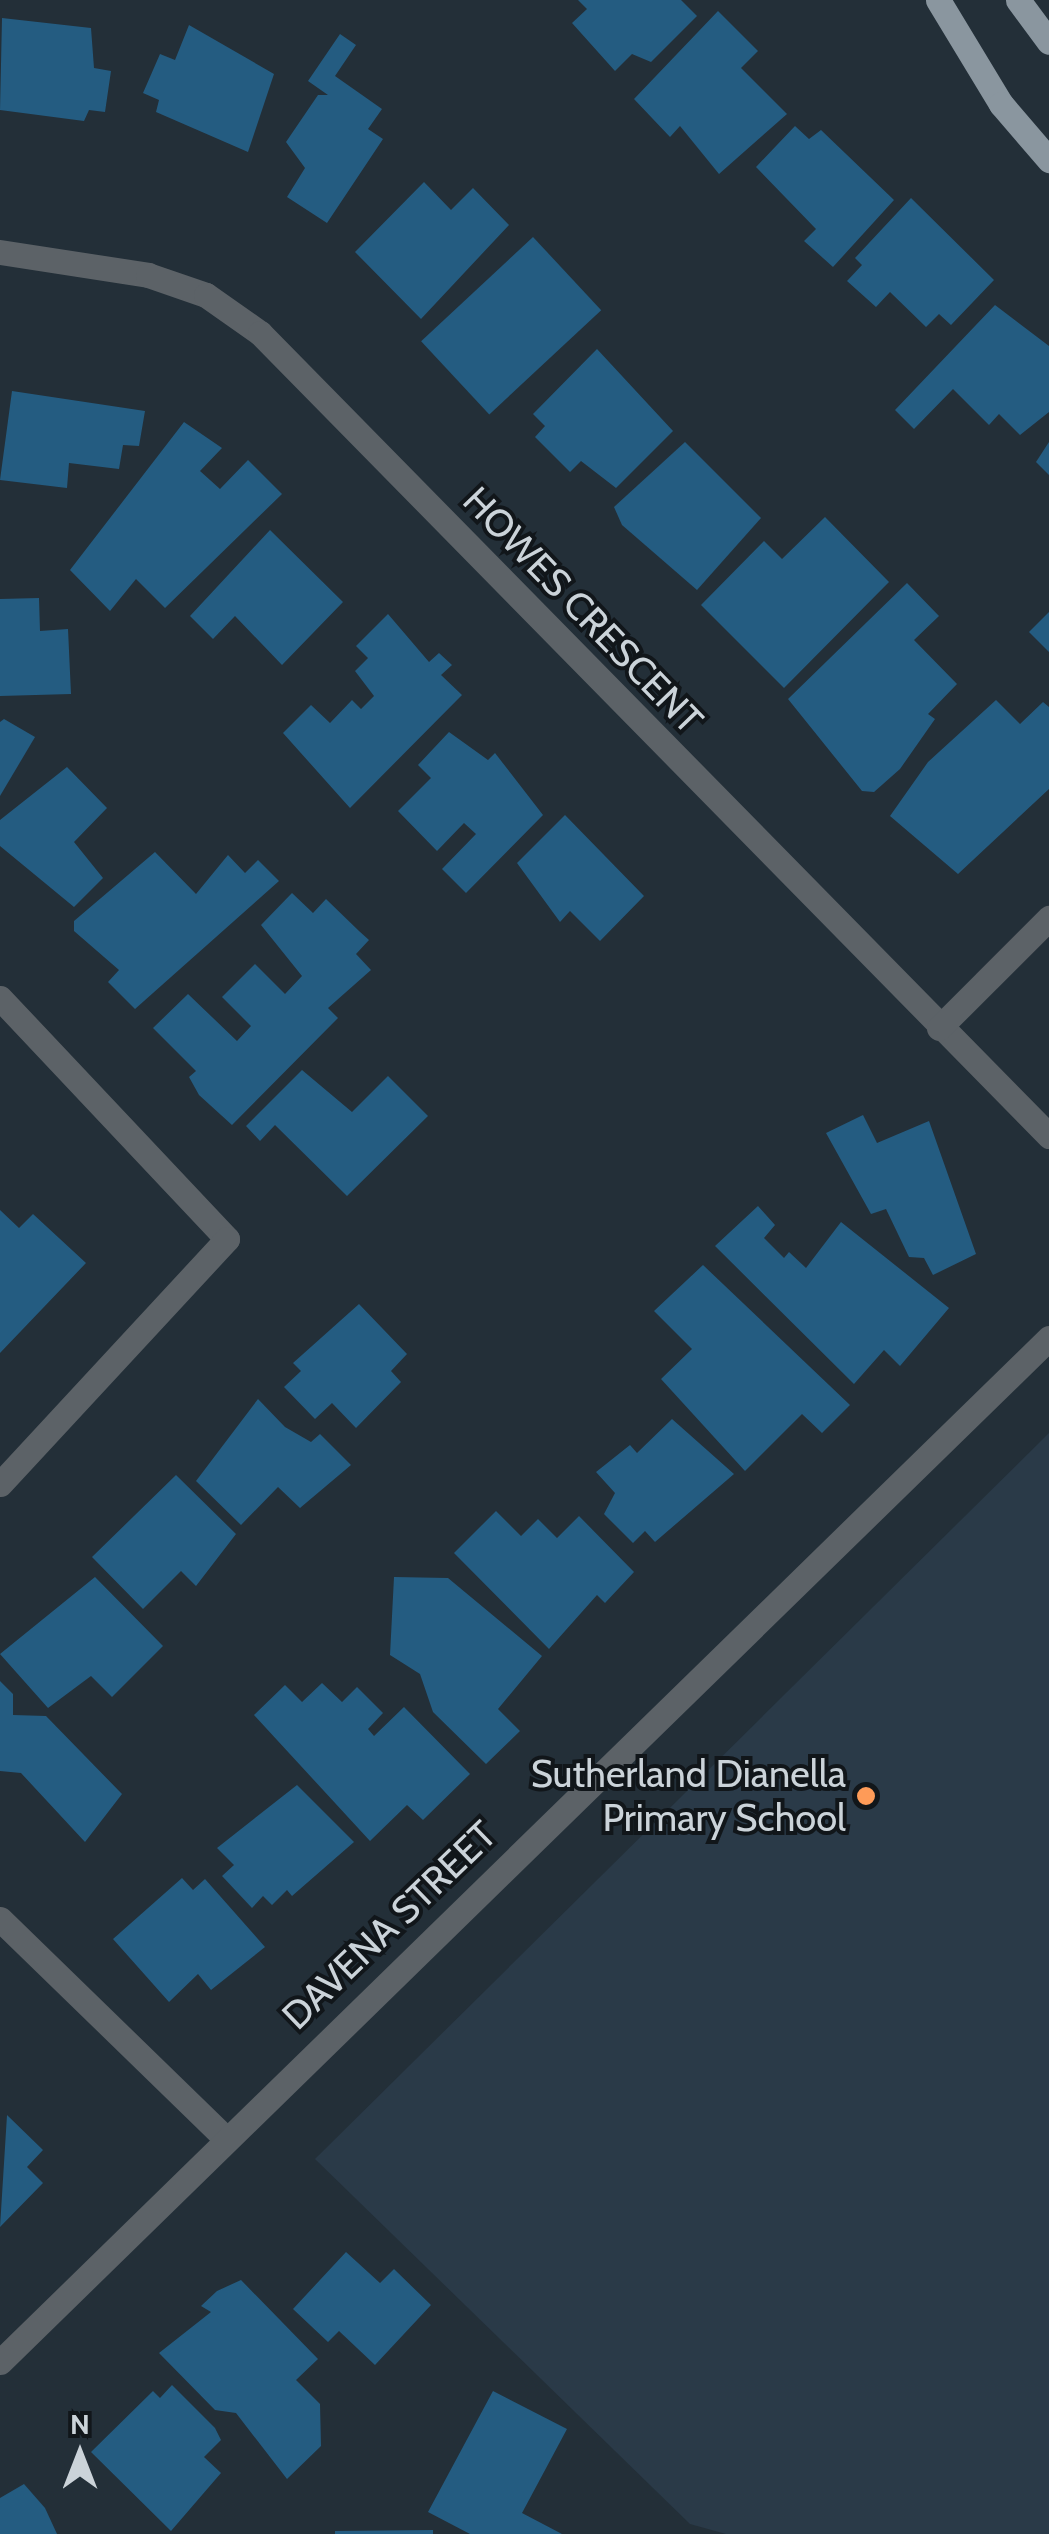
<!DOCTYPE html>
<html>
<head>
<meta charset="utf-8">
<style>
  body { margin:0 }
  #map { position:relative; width:1049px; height:2534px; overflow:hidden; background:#232f38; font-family:Cabin,sans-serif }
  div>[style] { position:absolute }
  .built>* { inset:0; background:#2a3a48 }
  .building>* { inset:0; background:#245c81; transform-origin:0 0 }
  .street>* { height:25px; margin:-12.5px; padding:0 12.5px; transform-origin:12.5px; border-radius:12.5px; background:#5c6267 }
  .primary>* { height:25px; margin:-12.5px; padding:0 12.5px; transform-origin:12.5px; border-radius:12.5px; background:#8a969f }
  .dots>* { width:28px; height:28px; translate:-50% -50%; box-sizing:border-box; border:5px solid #11161a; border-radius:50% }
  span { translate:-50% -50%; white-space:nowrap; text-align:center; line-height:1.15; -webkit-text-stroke:8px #11161a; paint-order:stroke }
  .street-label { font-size:38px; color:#cbd3d9 }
  .poi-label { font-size:38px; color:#cbd3d9 }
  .right { translate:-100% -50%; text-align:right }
  .north { position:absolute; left:30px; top:2404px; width:100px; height:100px; -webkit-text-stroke:8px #11161a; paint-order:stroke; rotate:0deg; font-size:28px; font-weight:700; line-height:40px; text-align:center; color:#cbd3d9 }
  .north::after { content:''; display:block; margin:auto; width:35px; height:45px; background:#cbd3d9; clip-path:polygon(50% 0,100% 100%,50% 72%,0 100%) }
</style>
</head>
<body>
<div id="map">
  <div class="built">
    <div style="clip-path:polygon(1049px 1433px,1049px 2534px,726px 2534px,690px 2524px,315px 2159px)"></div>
  </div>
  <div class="building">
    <div style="clip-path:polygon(578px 0,681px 0,697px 16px,651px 62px,632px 54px,615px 71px,572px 23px,587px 9px)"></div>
    <div style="clip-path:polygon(718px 11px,758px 51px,741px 68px,787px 114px,719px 174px,680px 126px,670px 137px,634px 99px)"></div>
    <div style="clip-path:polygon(2px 18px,91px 28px,94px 68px,111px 71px,105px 112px,89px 110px,84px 121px,0 110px)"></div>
    <div style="clip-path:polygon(189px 25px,274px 74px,248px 152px,156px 112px,159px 100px,143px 93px,160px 54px,175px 60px)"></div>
    <div style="clip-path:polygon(340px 34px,356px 45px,335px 76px,382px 109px,368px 129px,383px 139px,327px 223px,287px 197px,305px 168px,286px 142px,318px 95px,328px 95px,308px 81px)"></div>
    <div style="clip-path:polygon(795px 126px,809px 139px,821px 130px,894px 200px,833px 267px,804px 241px,816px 229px,756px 167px)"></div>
    <div style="clip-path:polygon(424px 182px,451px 210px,473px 188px,509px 225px,421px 319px,355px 252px)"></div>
    <div style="clip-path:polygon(911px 198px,994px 280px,951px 325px,939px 314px,926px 327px,890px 292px,876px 307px,847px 281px,862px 265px,855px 258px)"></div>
    <div style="left:533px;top:237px;width:100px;height:153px;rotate:47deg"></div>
    <div style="clip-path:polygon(995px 305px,1049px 346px,1049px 412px,1020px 435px,999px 414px,989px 425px,953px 389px,914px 429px,895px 410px)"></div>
    <div style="clip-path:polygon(597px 349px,673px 431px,616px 488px,581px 461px,570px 472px,535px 437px,545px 426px,533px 414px)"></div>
    <div style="clip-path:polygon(12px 391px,145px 411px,139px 446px,123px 445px,119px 469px,69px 463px,67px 488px,0 480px)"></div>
    <div style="clip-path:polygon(184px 422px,222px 448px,200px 471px,220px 489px,248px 460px,282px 494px,165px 608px,136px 579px,110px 611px,70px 570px)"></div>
    <div style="clip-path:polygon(685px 442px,761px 518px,697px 590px,622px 525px,614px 507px)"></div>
    <div style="clip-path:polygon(1049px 442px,1049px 475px,1036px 462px)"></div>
    <div style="clip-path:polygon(825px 517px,889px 582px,784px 688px,701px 605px,764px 541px,782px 559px)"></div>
    <div style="clip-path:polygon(270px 530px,343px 602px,282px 665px,235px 616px,213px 639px,190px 616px)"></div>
    <div style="clip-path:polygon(907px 583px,939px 616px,914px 640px,957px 684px,928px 714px,935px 719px,900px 769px,874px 792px,862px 791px,788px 699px)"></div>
    <div style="clip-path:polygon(39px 598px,40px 631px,68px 629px,71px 694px,0 696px,0 599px)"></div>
    <div style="clip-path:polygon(1049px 612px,1049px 652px,1029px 632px)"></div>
    <div style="clip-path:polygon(388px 614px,429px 662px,439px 653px,452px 665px,441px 675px,462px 695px,350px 808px,283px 733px,311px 705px,330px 723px,352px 700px,361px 709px,374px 696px,355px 671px,368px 658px,356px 646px)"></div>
    <div style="clip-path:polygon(996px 700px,1020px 724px,1043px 702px,1049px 707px,1049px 789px,958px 874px,890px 816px,928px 762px)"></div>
    <div style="clip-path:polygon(4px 719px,35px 737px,0 796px,0 722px)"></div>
    <div style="clip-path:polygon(449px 732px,488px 760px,495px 753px,543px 815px,466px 893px,442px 869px,476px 834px,464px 823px,437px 851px,398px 811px,431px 778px,418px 765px)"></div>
    <div style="clip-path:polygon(67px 767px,107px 808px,74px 842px,103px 878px,74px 907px,0 846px,0 820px)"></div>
    <div style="clip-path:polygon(565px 815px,644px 896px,600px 941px,570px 911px,560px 922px,517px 863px)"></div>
    <div style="clip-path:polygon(155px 852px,196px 894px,228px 855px,245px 873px,258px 860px,279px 881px,135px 1009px,108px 982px,119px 970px,74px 931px,74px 921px)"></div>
    <div style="clip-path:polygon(292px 893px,313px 913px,326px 899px,359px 931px,369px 940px,356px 954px,371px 970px,328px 1008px,338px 1018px,232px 1125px,199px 1095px,189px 1077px,196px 1071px,153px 1028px,188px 994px,237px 1041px,251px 1026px,222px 997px,255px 964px,285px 994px,302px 976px,261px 925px)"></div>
    <div style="clip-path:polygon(302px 1070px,352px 1112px,388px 1076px,428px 1116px,347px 1196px,275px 1125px,260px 1141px,246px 1126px)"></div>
    <div style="clip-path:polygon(863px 1115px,877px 1143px,929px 1121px,976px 1254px,933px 1275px,924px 1258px,909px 1257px,886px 1209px,871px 1214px,826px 1133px)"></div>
    <div style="clip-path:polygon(758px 1206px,775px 1225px,764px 1238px,784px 1258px,789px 1252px,806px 1268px,841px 1222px,949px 1308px,900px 1366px,884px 1350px,854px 1384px,715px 1246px)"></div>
    <div style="clip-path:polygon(0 1210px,19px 1228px,33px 1214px,86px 1263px,0 1353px)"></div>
    <div style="clip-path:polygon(703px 1265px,850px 1405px,822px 1433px,802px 1414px,745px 1471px,661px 1379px,692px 1349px,654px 1311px)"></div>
    <div style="clip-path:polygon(359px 1304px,407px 1354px,391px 1371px,401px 1382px,356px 1428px,332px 1403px,315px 1419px,284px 1387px,301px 1371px,293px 1363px)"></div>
    <div style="clip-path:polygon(258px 1399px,285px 1427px,311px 1442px,320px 1434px,351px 1465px,300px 1508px,278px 1487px,241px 1525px,196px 1481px)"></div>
    <div style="clip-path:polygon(672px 1419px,734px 1474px,655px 1542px,645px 1531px,633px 1543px,604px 1514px,615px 1493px,596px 1472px,630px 1445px,637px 1453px)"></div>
    <div style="clip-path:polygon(176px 1475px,236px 1534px,196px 1586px,181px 1571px,143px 1609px,92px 1557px)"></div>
    <div style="clip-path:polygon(496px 1511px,521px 1536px,538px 1519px,557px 1538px,579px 1516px,634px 1572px,605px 1603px,597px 1595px,549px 1649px,454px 1553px)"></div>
    <div style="clip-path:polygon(95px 1577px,163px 1646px,112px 1697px,91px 1676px,48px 1708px,0 1654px)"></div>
    <div style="clip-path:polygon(394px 1577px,448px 1578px,542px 1656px,498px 1709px,520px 1731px,486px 1764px,433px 1712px,420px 1674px,390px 1655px)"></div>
    <div style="clip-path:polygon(0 1681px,13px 1694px,13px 1715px,46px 1716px,122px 1794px,85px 1842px,21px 1773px,0 1771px)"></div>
    <div style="clip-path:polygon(322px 1683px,342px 1702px,357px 1687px,383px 1713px,368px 1729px,374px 1736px,404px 1707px,470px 1774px,423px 1820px,407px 1805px,370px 1841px,254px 1715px,285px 1685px,302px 1702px)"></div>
    <div style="clip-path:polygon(297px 1785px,354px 1842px,292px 1896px,287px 1890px,272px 1905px,263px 1896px,252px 1908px,222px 1876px,234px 1865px,217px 1848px)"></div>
    <div style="clip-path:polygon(182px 1878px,193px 1890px,205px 1879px,265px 1947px,211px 1990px,198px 1974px,169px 2002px,113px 1939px)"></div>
    <div style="clip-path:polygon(7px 2115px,43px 2150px,27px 2167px,43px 2183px,0 2227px)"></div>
    <div style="clip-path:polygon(346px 2252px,380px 2283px,394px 2269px,431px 2305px,375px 2365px,339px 2331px,328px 2342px,293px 2309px)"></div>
    <div style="clip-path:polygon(241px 2280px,318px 2359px,296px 2380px,320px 2404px,321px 2446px,287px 2479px,236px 2413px,215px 2410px,159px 2353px,211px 2312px,201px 2306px,217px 2291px)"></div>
    <div style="clip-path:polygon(172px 2385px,215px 2428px,221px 2440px,204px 2457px,221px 2473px,171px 2531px,91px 2452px,153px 2391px,160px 2398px)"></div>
    <div style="clip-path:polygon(493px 2391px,567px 2429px,522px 2513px,562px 2534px,470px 2534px,428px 2512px)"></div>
    <div style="clip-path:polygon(24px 2484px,45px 2508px,57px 2534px,0 2534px,0 2498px)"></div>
    <div style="clip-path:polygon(433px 2530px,433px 2534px,335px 2534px,335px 2531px)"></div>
  </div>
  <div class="street">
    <div style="left:0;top:252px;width:150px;rotate:8.8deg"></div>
    <div style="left:148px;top:275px;width:61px;rotate:19deg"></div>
    <div style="left:206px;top:295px;width:66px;rotate:35.1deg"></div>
    <div style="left:260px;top:333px;width:1126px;rotate:45.5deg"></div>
    <div style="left:0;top:998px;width:331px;rotate:46.7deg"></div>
    <div style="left:227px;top:1239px;width:334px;rotate:132.8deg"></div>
    <div style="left:939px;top:1028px;width:156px;rotate:-45deg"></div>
    <div style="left:0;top:1919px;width:313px;rotate:44.2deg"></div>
    <div style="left:0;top:2362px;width:1466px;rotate:-44.31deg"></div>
  </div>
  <div class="primary">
    <div style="left:938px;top:0;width:122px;rotate:58.8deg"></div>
    <div style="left:1001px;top:104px;width:74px;rotate:49.4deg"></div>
    <div style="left:1018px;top:0;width:52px;rotate:53.6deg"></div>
  </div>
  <div class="dots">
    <div style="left:866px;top:1796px;background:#fe9b58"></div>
  </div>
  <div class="street-label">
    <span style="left:583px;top:610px;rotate:46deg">HOWES CRESCENT</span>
    <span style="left:389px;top:1925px;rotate:-44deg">DAVENA STREET</span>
  </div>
  <div class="poi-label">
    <span class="right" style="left:846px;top:1796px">Sutherland Dianella<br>Primary School</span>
  </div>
  <div class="north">N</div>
</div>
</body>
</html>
